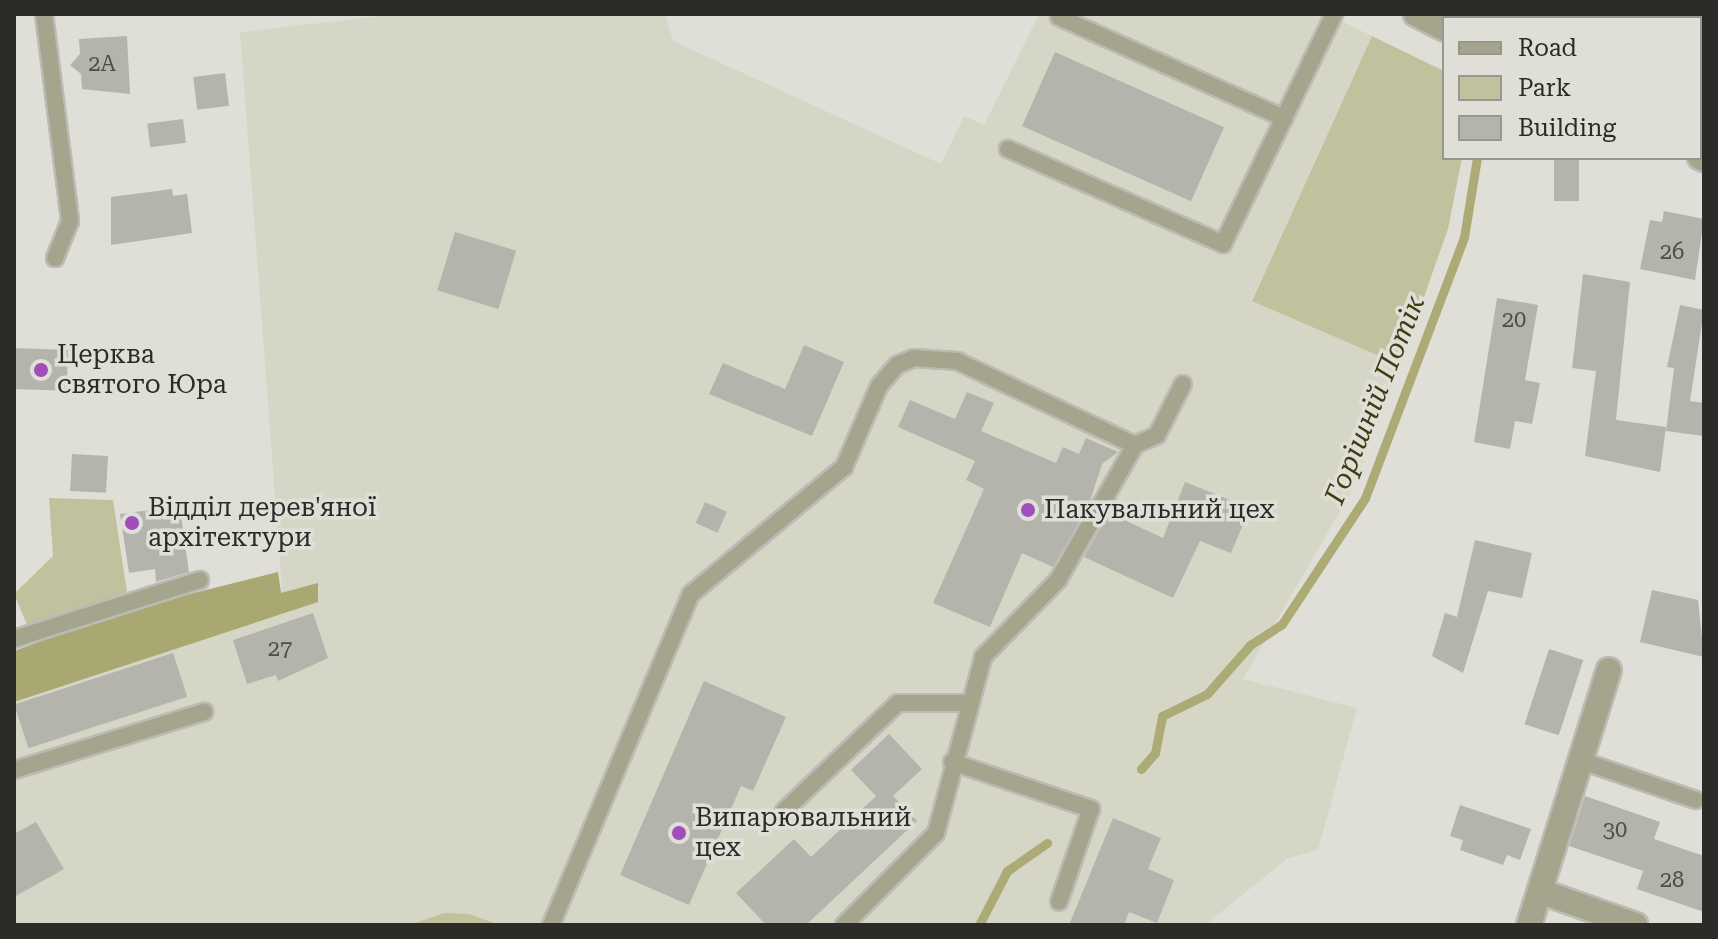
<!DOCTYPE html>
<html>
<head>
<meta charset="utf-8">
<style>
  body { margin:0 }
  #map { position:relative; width:1718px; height:939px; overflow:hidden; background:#dfdfd8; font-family:"Roboto Serif",serif }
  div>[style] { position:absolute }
  .built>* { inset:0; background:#d6d6c7 }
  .green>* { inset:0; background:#c2c19d }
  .forest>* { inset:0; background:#a9a873 }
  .stream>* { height:9px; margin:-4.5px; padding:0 4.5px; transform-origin:4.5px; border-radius:4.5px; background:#acab76 }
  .building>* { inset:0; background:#b4b4ad; transform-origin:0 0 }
  .roads { filter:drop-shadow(2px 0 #bbbbb5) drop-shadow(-2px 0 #bbbbb5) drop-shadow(0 2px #bbbbb5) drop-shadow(0 -2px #bbbbb5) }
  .service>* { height:16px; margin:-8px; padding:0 8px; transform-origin:8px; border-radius:8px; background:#a5a48d }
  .minor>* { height:24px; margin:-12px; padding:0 12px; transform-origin:12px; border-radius:12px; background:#a5a48d }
  .tertiary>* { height:24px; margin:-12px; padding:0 12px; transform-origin:12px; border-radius:12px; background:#a5a48d }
  .dots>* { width:22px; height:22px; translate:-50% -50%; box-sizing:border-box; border:4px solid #dfdfd8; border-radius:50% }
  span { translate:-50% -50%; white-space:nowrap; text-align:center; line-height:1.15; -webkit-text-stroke:7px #dfdfd8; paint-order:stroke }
  .number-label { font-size:22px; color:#4d4d49 }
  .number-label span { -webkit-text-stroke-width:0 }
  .poi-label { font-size:26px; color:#2b2b28 }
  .left { translate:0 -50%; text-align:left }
  .water-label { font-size:28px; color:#3f3d12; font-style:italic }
  .frame { position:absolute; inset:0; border:16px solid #2b2b28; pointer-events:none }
  .legend { position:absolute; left:1442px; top:16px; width:260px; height:144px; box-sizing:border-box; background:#dfdfd8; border:2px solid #979792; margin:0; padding:10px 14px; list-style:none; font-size:24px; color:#2b2b28 }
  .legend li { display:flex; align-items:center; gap:16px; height:40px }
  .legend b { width:40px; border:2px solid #979792 }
</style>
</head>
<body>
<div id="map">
  <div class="built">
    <div style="clip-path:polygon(400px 14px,665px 14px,673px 41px,941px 164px,964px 116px,984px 125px,1039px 14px,1327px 14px,1372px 36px,1252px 300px,1400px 365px,1353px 489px,1243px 679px,1357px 708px,1318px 850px,1288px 858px,1205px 925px,16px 925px,14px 675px,282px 590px,240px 32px)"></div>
  </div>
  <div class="green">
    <div style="clip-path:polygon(1372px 36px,1444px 71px,1444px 158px,1462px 158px,1448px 229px,1400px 365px,1252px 301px)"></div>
    <div style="clip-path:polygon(49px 498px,113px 500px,127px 592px,28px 627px,14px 594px,53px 556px)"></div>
    <div style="clip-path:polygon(444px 913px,469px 914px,500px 925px,409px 925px)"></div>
  </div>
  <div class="forest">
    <div style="clip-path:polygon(278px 572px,281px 593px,318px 583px,318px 602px,14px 702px,14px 651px,130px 609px)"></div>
  </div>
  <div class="stream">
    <div style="left:1582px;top:18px;width:4px;rotate:-63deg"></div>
    <div style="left:1141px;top:769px;width:21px;rotate:-49deg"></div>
    <div style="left:1155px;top:753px;width:38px;rotate:-79deg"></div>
    <div style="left:1162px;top:716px;width:50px;rotate:-26.1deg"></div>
    <div style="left:1207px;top:694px;width:65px;rotate:-48.7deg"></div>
    <div style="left:1250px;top:645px;width:38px;rotate:-33deg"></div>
    <div style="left:1282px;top:624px;width:151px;rotate:-56.6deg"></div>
    <div style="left:1365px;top:498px;width:279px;rotate:-69.2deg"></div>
    <div style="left:1464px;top:237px;width:80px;rotate:-80.7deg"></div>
    <div style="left:979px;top:925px;width:61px;rotate:-62.6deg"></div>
    <div style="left:1007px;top:871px;width:49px;rotate:-35deg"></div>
  </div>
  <div class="building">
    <div style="clip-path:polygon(127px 36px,130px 94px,82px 89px,81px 74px,70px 65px,80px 54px,79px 39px)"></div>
    <div style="left:1055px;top:52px;width:185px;height:81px;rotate:24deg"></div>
    <div style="left:225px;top:73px;width:33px;height:32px;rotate:83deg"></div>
    <div style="left:183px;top:119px;width:24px;height:36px;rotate:83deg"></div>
    <div style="left:1554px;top:158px;width:25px;height:43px"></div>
    <div style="clip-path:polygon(172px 189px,173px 196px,187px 194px,192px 233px,111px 245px,111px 197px)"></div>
    <div style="clip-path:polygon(1664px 211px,1704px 219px,1695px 280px,1640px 269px,1650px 220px,1662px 222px)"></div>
    <div style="left:455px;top:232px;width:64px;height:61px;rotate:17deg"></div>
    <div style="clip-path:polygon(1583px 274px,1630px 282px,1616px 420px,1666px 427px,1660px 472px,1585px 456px,1596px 371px,1572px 368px)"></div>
    <div style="clip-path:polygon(1497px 298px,1538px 305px,1525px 380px,1540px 383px,1532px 424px,1515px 421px,1510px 449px,1474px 442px)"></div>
    <div style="clip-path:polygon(1680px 305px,1704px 310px,1690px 401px,1704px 403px,1704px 436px,1666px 431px,1674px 368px,1667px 367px)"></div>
    <div style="clip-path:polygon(804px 345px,844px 362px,812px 436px,709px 394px,723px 363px,785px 389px)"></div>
    <div style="left:14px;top:348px;width:54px;height:41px;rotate:2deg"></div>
    <div style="clip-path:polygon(967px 392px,994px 403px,981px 431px,1056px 463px,1063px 447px,1079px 454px,1086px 438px,1118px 452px,1102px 464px,1089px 504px,1053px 567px,1022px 553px,990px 627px,933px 603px,984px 489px,966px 480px,975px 461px,898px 427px,910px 400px,955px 419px)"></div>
    <div style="left:72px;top:454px;width:36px;height:37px;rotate:3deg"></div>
    <div style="clip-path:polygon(1185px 482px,1250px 508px,1231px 553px,1200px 541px,1173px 598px,1084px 557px,1109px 513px,1163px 538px)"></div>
    <div style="left:705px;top:502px;width:24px;height:23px;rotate:24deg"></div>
    <div style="clip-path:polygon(165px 508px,166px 517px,181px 515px,189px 572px,156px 582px,155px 569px,129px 573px,120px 514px)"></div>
    <div style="clip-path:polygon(1475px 540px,1532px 553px,1522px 598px,1488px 591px,1463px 673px,1432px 656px,1445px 613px,1457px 617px)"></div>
    <div style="clip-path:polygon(1652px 590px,1698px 600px,1704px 657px,1640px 642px)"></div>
    <div style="clip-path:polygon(313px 613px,328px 658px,278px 681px,276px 675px,247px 684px,233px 640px)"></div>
    <div style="left:1549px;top:649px;width:36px;height:79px;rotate:18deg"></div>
    <div style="left:173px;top:653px;width:46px;height:167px;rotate:72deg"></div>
    <div style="clip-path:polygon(704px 681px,786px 717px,753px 791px,741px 786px,689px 905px,620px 875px)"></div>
    <div style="clip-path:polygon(889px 734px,922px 769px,893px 796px,917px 821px,806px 925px,766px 925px,736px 893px,794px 839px,811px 857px,876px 796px,851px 770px)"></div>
    <div style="clip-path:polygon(1585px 796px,1660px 822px,1654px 839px,1704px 856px,1704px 912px,1637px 889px,1643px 871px,1569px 846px)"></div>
    <div style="clip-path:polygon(1460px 805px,1531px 829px,1520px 860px,1507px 855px,1503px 865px,1460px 850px,1463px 840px,1450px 836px)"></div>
    <div style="clip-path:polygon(1113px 818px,1161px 838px,1148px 869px,1174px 880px,1157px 923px,1129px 912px,1124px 925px,1069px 925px)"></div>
    <div style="clip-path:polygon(36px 822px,64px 869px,14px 897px,14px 834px)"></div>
  </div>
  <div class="roads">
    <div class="service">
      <div style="left:44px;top:14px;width:209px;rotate:82.8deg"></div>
      <div style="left:70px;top:221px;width:40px;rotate:112deg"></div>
      <div style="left:1059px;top:17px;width:247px;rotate:24.2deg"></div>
      <div style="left:1008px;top:149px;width:235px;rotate:23.8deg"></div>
      <div style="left:1223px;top:244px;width:255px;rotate:-64.2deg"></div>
      <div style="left:14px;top:639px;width:195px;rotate:-17.6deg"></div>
      <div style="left:1582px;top:761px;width:120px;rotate:18.9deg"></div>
      <div style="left:952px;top:762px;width:147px;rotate:18.7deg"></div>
      <div style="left:1091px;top:809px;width:98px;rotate:109deg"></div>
      <div style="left:14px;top:770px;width:199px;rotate:-17deg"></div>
      <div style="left:784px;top:811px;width:157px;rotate:-43.5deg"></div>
      <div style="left:898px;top:703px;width:69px"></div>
      <div style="left:551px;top:925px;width:359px;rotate:-67.1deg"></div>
      <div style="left:691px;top:594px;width:199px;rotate:-39.7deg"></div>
      <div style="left:844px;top:467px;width:88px;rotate:-66.6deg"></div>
      <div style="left:879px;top:386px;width:28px;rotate:-49deg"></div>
      <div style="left:897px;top:365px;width:18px;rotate:-22deg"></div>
      <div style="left:914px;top:358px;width:43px;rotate:4deg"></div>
      <div style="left:957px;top:361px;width:197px;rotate:25.3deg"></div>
      <div style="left:844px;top:925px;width:130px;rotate:-45deg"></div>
      <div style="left:936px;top:833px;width:182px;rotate:-75deg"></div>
      <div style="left:983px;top:657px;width:107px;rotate:-45.8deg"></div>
      <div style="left:1058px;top:580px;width:155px;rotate:-60.3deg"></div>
      <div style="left:1135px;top:445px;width:24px;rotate:-24deg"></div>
      <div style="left:1157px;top:435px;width:57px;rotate:-63deg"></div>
    </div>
    <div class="minor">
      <div style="left:1542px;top:892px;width:99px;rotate:19.5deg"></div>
      <div style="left:1529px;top:925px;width:267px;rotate:-72.6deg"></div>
    </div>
    <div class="tertiary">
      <div style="left:1416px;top:14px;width:31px;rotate:27deg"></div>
      <div style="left:1700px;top:157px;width:4px;rotate:27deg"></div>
    </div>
  </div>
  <div class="dots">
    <div style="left:41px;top:370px;background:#a14ebd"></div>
    <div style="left:1028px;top:510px;background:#a14ebd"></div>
    <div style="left:132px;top:523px;background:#a14ebd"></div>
    <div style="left:679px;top:833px;background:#a14ebd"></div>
  </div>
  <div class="number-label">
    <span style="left:102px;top:64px">2А</span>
    <span style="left:1672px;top:252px">26</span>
    <span style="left:1514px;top:320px">20</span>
    <span style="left:280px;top:649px">27</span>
    <span style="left:1615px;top:830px">30</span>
    <span style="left:1672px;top:880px">28</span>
  </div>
  <div class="poi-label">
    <span class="left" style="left:57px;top:370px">Церква<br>святого Юра</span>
    <span class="left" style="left:148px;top:523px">Відділ дерев'яної<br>архітектури</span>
    <span class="left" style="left:1044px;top:510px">Пакувальний цех</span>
    <span class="left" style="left:695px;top:833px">Випарювальний<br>цех</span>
  </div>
  <div class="water-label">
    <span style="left:1375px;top:400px;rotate:-68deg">Горішній Потік</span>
  </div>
  <div class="frame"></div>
  <ul class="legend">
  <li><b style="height:10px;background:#a5a48d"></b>Road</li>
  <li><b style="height:22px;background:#c2c19d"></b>Park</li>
  <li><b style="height:22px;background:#b4b4ad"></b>Building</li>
  </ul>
</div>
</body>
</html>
